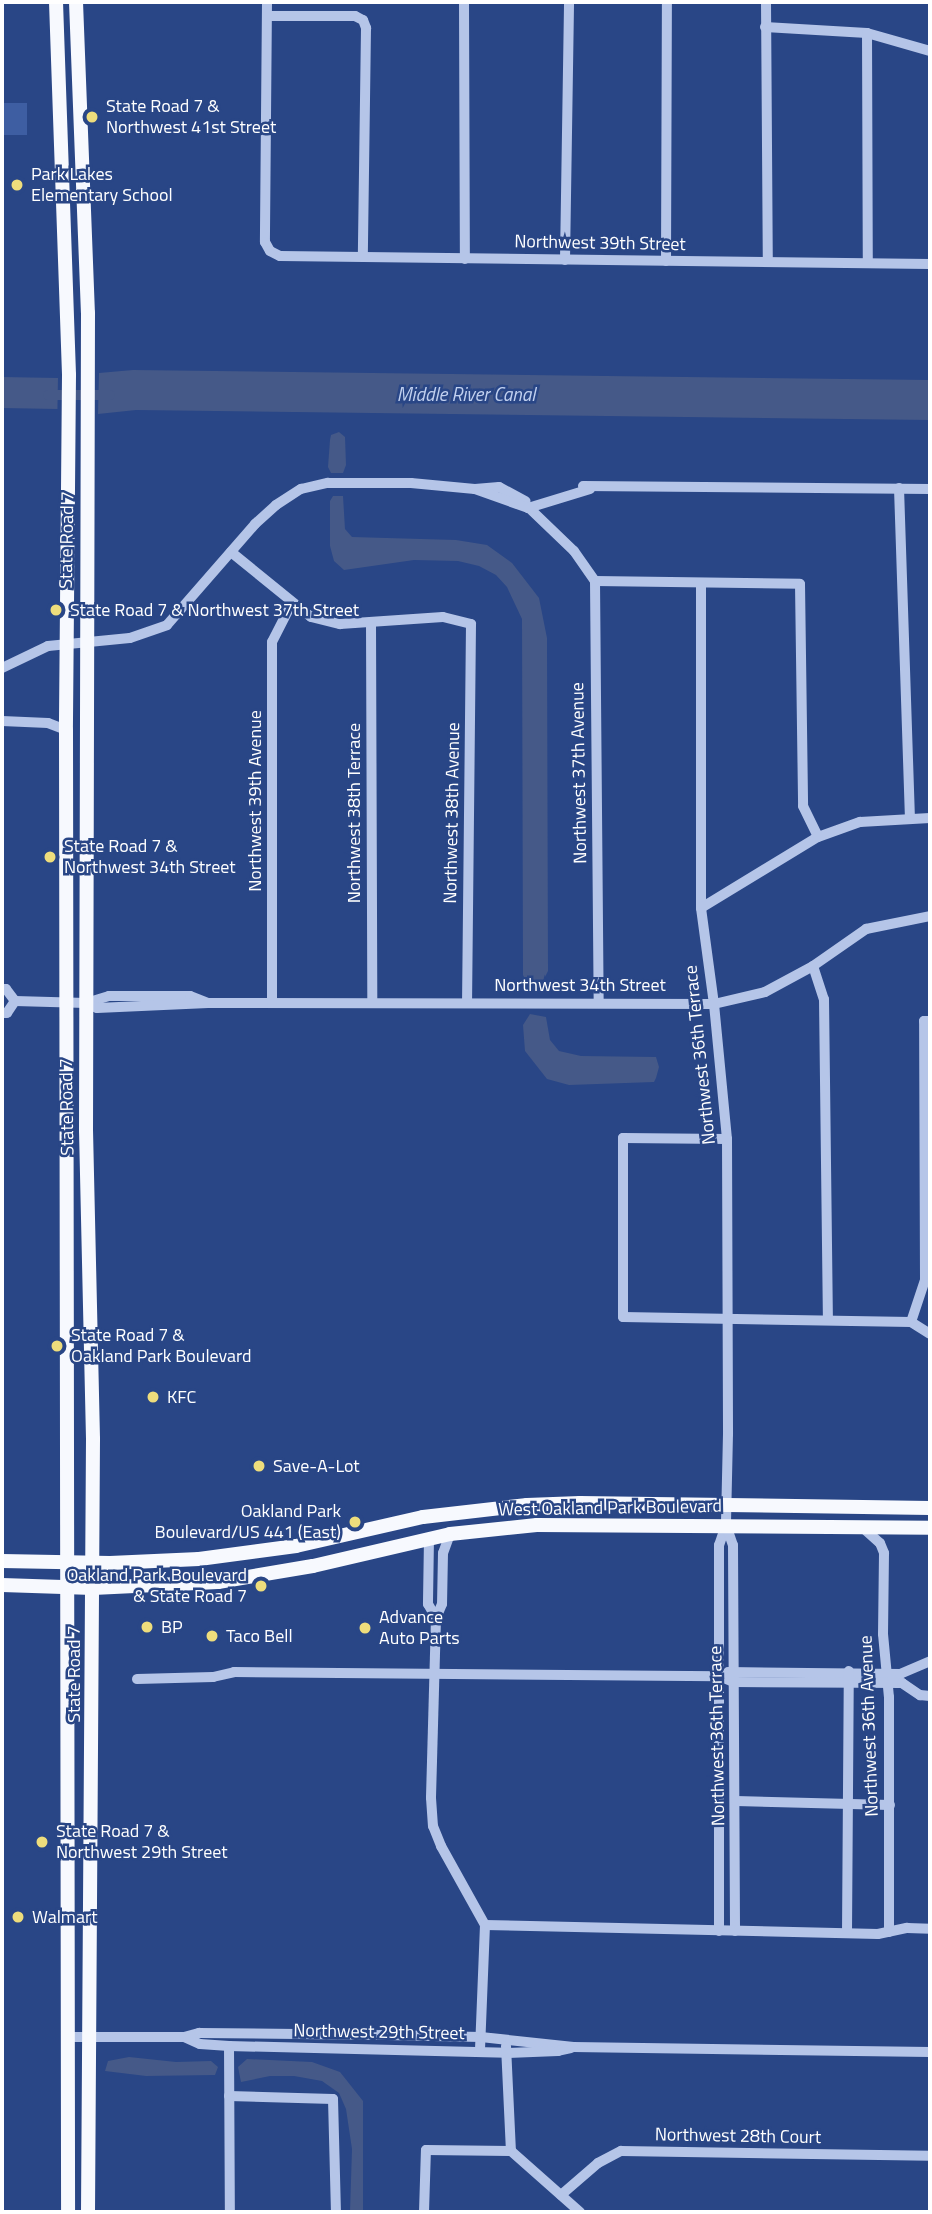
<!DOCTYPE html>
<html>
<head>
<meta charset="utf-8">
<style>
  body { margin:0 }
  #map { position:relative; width:932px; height:2214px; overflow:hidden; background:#294686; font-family:"Titillium Web",sans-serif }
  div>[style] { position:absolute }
  .green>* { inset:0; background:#3e5ea2; transform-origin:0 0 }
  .water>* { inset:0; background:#455988; transform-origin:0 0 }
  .canal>* { height:10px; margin:-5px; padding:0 5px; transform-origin:5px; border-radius:5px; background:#455988 }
  .minor>* { height:10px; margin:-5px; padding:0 5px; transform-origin:5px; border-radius:5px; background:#b5c5e8 }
  .major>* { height:14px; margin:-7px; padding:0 7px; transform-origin:7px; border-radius:7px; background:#f7f9fe }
  .dots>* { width:19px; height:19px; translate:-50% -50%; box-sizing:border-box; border:4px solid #294686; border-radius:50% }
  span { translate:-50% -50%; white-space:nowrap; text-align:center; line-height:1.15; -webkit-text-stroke:5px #294686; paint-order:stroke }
  .poi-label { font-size:18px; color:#fff }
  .left { translate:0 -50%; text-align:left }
  .right { translate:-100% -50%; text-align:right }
  .street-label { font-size:18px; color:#fff }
  .water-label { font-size:19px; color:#c1d0ef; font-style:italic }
  .frame { position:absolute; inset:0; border:4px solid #fff; pointer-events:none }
</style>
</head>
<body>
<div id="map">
  <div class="green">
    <div style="left:2px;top:103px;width:25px;height:32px"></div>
  </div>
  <div class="water">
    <div style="clip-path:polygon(133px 370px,930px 380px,930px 420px,136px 410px,98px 414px,99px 373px)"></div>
    <div style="left:2px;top:377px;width:56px;height:31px;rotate:1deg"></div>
    <div style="clip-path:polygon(339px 432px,345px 437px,346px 465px,343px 473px,331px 473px,328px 467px,330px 440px,331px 435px)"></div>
    <div style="clip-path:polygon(333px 496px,343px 496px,345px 529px,352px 537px,456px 540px,487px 545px,512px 563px,539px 598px,547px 638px,548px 971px,539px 989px,530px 989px,523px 975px,522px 619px,507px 587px,496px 575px,479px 566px,458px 561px,414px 560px,344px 570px,334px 561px,330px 546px,330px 501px)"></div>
    <div style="clip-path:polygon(530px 1014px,546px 1017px,550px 1040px,559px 1051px,581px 1056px,656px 1057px,659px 1067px,656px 1078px,654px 1082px,569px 1085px,547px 1079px,525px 1051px,523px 1025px)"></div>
    <div style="clip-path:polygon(129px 2057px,176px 2062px,211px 2061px,218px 2067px,215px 2075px,146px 2076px,105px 2071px,108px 2061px)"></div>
    <div style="clip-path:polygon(247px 2059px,312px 2062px,340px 2072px,363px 2101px,363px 2212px,350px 2212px,352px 2149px,346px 2109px,339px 2093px,322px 2081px,294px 2076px,270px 2076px,241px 2082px,238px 2067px)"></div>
  </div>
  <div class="canal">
    <div style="left:48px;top:395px;width:62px"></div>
  </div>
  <div class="minor">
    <div style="left:267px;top:2px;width:240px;rotate:90.5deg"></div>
    <div style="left:265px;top:242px;width:10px;rotate:61deg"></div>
    <div style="left:270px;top:251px;width:11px;rotate:27deg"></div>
    <div style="left:280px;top:256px;width:650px;rotate:0.71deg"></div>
    <div style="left:464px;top:2px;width:257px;rotate:89.8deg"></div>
    <div style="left:766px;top:2px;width:260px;rotate:89.6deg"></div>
    <div style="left:268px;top:16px;width:87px"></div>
    <div style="left:355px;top:16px;width:9px;rotate:27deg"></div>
    <div style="left:363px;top:20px;width:9px;rotate:69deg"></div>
    <div style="left:366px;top:28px;width:229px;rotate:90.8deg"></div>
    <div style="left:765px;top:27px;width:102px;rotate:3.4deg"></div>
    <div style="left:867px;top:33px;width:66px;rotate:15.9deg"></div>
    <div style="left:867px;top:33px;width:230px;rotate:89.8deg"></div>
    <div style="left:565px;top:260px;width:258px;rotate:-89.1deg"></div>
    <div style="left:666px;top:261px;width:259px;rotate:-89.8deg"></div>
    <div style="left:583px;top:486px;width:347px;rotate:0.5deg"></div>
    <div style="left:899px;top:488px;width:329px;rotate:88.1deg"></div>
    <div style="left:475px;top:489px;width:24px;rotate:-5deg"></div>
    <div style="left:499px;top:487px;width:30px;rotate:28deg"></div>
    <div style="left:527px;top:506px;width:65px;rotate:43.8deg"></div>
    <div style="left:574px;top:551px;width:37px;rotate:55deg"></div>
    <div style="left:595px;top:581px;width:420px;rotate:89.5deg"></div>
    <div style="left:231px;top:552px;width:103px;rotate:39.1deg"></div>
    <div style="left:311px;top:617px;width:30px;rotate:14deg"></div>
    <div style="left:340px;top:624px;width:103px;rotate:-3.9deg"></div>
    <div style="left:443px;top:617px;width:29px;rotate:14deg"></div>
    <div style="left:471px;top:624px;width:378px;rotate:90.6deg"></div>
    <div style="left:595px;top:581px;width:205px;rotate:0.8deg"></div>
    <div style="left:800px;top:584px;width:222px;rotate:89.2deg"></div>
    <div style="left:803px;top:806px;width:34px;rotate:64deg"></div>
    <div style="left:701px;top:583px;width:325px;rotate:90deg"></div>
    <div style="left:701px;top:908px;width:97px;rotate:82.3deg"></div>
    <div style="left:714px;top:1004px;width:136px;rotate:84.5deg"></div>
    <div style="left:727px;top:1139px;width:295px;rotate:89.8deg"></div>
    <div style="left:728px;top:1434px;width:91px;rotate:91.3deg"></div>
    <div style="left:726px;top:1525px;width:21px;rotate:109deg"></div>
    <div style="left:719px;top:1545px;width:386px;rotate:90deg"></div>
    <div style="left:371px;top:623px;width:379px;rotate:89.8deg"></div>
    <div style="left:2px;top:668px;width:51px;rotate:-25.6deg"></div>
    <div style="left:48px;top:646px;width:82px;rotate:-5.6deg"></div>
    <div style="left:130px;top:638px;width:39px;rotate:-19deg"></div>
    <div style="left:167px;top:625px;width:134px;rotate:-48.9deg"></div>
    <div style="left:255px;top:524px;width:28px;rotate:-42deg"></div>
    <div style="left:276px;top:505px;width:30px;rotate:-33deg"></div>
    <div style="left:301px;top:489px;width:28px;rotate:-13deg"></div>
    <div style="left:328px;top:483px;width:83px"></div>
    <div style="left:411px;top:483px;width:64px;rotate:5.4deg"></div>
    <div style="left:475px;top:489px;width:56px;rotate:19.7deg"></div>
    <div style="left:528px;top:508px;width:65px;rotate:-17deg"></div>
    <div style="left:2px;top:721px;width:46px;rotate:2.5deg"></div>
    <div style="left:48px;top:723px;width:19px;rotate:21deg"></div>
    <div style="left:701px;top:908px;width:137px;rotate:-31.3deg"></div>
    <div style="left:818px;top:837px;width:45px;rotate:-19.7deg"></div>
    <div style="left:860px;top:822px;width:70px;rotate:-3.3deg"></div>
    <div style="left:813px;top:966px;width:35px;rotate:72deg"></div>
    <div style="left:824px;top:999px;width:321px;rotate:89.3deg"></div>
    <div style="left:2px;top:989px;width:4px"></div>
    <div style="left:6px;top:989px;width:15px;rotate:53deg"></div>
    <div style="left:15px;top:1001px;width:14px;rotate:124deg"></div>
    <div style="left:7px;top:1013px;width:5px;rotate:180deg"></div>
    <div style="left:15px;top:1001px;width:71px;rotate:1.6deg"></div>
    <div style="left:86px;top:1003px;width:24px;rotate:-17deg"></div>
    <div style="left:109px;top:996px;width:81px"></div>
    <div style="left:190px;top:996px;width:19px;rotate:21deg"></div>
    <div style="left:86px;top:1003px;width:12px;rotate:24deg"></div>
    <div style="left:97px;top:1008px;width:111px;rotate:-2.6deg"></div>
    <div style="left:208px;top:1003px;width:506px;rotate:0.11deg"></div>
    <div style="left:714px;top:1004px;width:52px;rotate:-13.2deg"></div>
    <div style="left:765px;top:992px;width:55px;rotate:-28.4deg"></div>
    <div style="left:813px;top:966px;width:65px;rotate:-34.9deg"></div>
    <div style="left:866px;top:929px;width:65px;rotate:-11.5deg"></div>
    <div style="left:272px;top:1003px;width:361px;rotate:-90deg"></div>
    <div style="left:272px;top:642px;width:44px;rotate:-62.9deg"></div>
    <div style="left:727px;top:1139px;width:104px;rotate:-179.4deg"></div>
    <div style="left:623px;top:1138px;width:179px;rotate:90deg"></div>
    <div style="left:623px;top:1317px;width:288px;rotate:1deg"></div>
    <div style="left:911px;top:1322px;width:22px;rotate:32deg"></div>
    <div style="left:911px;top:1322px;width:44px;rotate:-71.6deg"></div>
    <div style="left:925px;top:1280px;width:259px;rotate:-90.2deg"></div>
    <div style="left:924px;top:1021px;width:6px"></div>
    <div style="left:726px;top:1525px;width:21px;rotate:71deg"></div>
    <div style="left:733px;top:1545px;width:386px;rotate:89.7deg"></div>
    <div style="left:862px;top:1527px;width:24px;rotate:42deg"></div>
    <div style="left:880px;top:1543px;width:11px;rotate:68deg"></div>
    <div style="left:884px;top:1553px;width:81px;rotate:90.7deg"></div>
    <div style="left:883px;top:1634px;width:63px;rotate:84.6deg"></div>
    <div style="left:889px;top:1697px;width:235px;rotate:90deg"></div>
    <div style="left:450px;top:1534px;width:20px;rotate:110deg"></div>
    <div style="left:443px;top:1553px;width:51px;rotate:91.1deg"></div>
    <div style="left:442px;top:1604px;width:15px;rotate:113deg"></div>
    <div style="left:436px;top:1618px;width:180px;rotate:91.6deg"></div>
    <div style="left:431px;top:1798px;width:28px;rotate:86deg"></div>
    <div style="left:433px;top:1826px;width:22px;rotate:68deg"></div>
    <div style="left:441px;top:1846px;width:90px;rotate:60.9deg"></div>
    <div style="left:485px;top:1925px;width:127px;rotate:92.3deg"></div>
    <div style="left:429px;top:1538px;width:66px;rotate:90.9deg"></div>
    <div style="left:428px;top:1604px;width:16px;rotate:60deg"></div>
    <div style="left:728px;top:1672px;width:172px;rotate:0.7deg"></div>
    <div style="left:900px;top:1674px;width:33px;rotate:-23deg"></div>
    <div style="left:137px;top:1679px;width:76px;rotate:-1.5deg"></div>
    <div style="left:213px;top:1677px;width:22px;rotate:-13deg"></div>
    <div style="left:234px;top:1672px;width:485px;rotate:0.5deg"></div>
    <div style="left:719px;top:1676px;width:16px;rotate:22deg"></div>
    <div style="left:734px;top:1682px;width:168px;rotate:0.3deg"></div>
    <div style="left:902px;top:1683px;width:22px;rotate:34deg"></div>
    <div style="left:920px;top:1695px;width:10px;rotate:6deg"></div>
    <div style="left:736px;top:1801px;width:154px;rotate:1.5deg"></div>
    <div style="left:485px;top:1925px;width:393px;rotate:1.3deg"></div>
    <div style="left:878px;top:1934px;width:30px;rotate:-12deg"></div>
    <div style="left:907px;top:1928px;width:23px;rotate:2deg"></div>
    <div style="left:847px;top:1933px;width:262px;rotate:-89.6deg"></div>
    <div style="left:68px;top:2037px;width:116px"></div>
    <div style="left:184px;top:2037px;width:16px;rotate:-15deg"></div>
    <div style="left:199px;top:2033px;width:187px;rotate:0.6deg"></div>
    <div style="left:386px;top:2035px;width:95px;rotate:1.2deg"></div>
    <div style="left:481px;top:2037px;width:93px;rotate:6.2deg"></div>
    <div style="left:573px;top:2047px;width:357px;rotate:0.8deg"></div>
    <div style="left:184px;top:2037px;width:17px;rotate:24deg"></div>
    <div style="left:200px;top:2044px;width:29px;rotate:4deg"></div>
    <div style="left:229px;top:2046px;width:277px;rotate:1.4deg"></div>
    <div style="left:506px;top:2053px;width:52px;rotate:-2.2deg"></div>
    <div style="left:558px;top:2051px;width:13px;rotate:-13deg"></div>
    <div style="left:229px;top:2046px;width:166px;rotate:89.7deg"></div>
    <div style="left:506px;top:2046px;width:105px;rotate:87.3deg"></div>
    <div style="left:229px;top:2096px;width:104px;rotate:1.7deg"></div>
    <div style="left:333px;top:2099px;width:113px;rotate:88.5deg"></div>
    <div style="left:561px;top:2195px;width:49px;rotate:-40.9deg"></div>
    <div style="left:598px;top:2163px;width:26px;rotate:-28deg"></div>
    <div style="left:621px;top:2151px;width:309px;rotate:0.9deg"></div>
    <div style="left:424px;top:2212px;width:62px;rotate:-88.2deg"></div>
    <div style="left:426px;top:2150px;width:85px;rotate:0.7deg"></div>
    <div style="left:511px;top:2151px;width:92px;rotate:41.5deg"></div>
  </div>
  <div class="major">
    <div style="left:56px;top:2px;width:373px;rotate:88deg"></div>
    <div style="left:69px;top:375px;width:355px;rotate:90.5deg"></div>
    <div style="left:66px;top:730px;width:1482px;rotate:89.92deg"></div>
    <div style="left:76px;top:2px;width:311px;rotate:87.8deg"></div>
    <div style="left:88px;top:313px;width:817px;rotate:90.14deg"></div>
    <div style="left:86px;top:1130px;width:309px;rotate:88.7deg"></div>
    <div style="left:93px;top:1439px;width:773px;rotate:90.37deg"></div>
    <div style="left:2px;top:1561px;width:108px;rotate:1.1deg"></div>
    <div style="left:110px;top:1563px;width:89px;rotate:-2.6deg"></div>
    <div style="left:199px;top:1559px;width:98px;rotate:-7.6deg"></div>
    <div style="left:296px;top:1546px;width:130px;rotate:-12.9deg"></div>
    <div style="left:423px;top:1517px;width:105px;rotate:-6.6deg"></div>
    <div style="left:527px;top:1505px;width:53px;rotate:-2.2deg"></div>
    <div style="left:580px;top:1503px;width:350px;rotate:0.8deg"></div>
    <div style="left:2px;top:1585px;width:91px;rotate:1.9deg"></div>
    <div style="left:93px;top:1588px;width:125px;rotate:-2.7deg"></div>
    <div style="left:218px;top:1582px;width:96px;rotate:-9.6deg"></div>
    <div style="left:313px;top:1566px;width:141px;rotate:-13.1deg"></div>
    <div style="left:450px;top:1534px;width:87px;rotate:-5.9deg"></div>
    <div style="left:537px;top:1525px;width:393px;rotate:0.4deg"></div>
  </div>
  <div class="dots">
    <div style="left:92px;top:117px;background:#eedd7c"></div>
    <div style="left:17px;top:185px;background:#eedd7c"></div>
    <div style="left:56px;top:610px;background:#eedd7c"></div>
    <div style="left:50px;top:857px;background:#eedd7c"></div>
    <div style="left:57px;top:1346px;background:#eedd7c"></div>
    <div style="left:153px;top:1397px;background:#eedd7c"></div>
    <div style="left:259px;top:1466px;background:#eedd7c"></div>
    <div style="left:355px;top:1522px;background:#eedd7c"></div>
    <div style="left:261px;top:1586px;background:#eedd7c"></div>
    <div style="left:147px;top:1627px;background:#eedd7c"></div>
    <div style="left:365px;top:1628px;background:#eedd7c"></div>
    <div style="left:212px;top:1636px;background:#eedd7c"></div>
    <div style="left:42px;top:1842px;background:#eedd7c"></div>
    <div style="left:18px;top:1917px;background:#eedd7c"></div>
  </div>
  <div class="poi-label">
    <span class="left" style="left:106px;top:117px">State Road 7 &amp;<br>Northwest 41st Street</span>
    <span class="left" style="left:31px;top:185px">Park Lakes<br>Elementary School</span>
    <span class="left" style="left:70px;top:610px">State Road 7 &amp; Northwest 37th Street</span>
    <span class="left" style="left:64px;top:857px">State Road 7 &amp;<br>Northwest 34th Street</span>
    <span class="left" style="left:71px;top:1346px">State Road 7 &amp;<br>Oakland Park Boulevard</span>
    <span class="left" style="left:167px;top:1397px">KFC</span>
    <span class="left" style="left:273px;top:1466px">Save-A-Lot</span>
    <span class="right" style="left:341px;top:1522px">Oakland Park<br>Boulevard/US 441 (East)</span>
    <span class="right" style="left:247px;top:1586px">Oakland Park Boulevard<br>&amp; State Road 7</span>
    <span class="left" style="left:379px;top:1628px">Advance<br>Auto Parts</span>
    <span class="left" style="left:161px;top:1627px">BP</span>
    <span class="left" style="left:226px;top:1636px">Taco Bell</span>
    <span class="left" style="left:56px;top:1842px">State Road 7 &amp;<br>Northwest 29th Street</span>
    <span class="left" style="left:32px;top:1917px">Walmart</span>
  </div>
  <div class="street-label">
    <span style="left:600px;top:243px;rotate:1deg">Northwest 39th Street</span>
    <span style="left:67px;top:540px;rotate:-89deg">State Road 7</span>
    <span style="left:579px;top:773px;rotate:-91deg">Northwest 37th Avenue</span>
    <span style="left:255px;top:801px;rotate:-90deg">Northwest 39th Avenue</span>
    <span style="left:354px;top:813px;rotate:-90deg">Northwest 38th Terrace</span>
    <span style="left:452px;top:813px;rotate:-89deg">Northwest 38th Avenue</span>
    <span style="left:580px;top:985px">Northwest 34th Street</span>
    <span style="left:700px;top:1055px;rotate:-96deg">Northwest 36th Terrace</span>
    <span style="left:67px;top:1107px;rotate:-91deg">State Road 7</span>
    <span style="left:610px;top:1508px;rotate:-1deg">West Oakland Park Boulevard</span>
    <span style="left:74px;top:1674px;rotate:-90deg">State Road 7</span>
    <span style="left:869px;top:1726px;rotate:-92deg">Northwest 36th Avenue</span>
    <span style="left:717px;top:1736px;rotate:-91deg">Northwest 36th Terrace</span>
    <span style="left:379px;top:2032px;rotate:1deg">Northwest 29th Street</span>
    <span style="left:738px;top:2136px;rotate:1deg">Northwest 28th Court</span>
  </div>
  <div class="water-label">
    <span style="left:466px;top:394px">Middle River Canal</span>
  </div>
  <div class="frame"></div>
</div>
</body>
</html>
